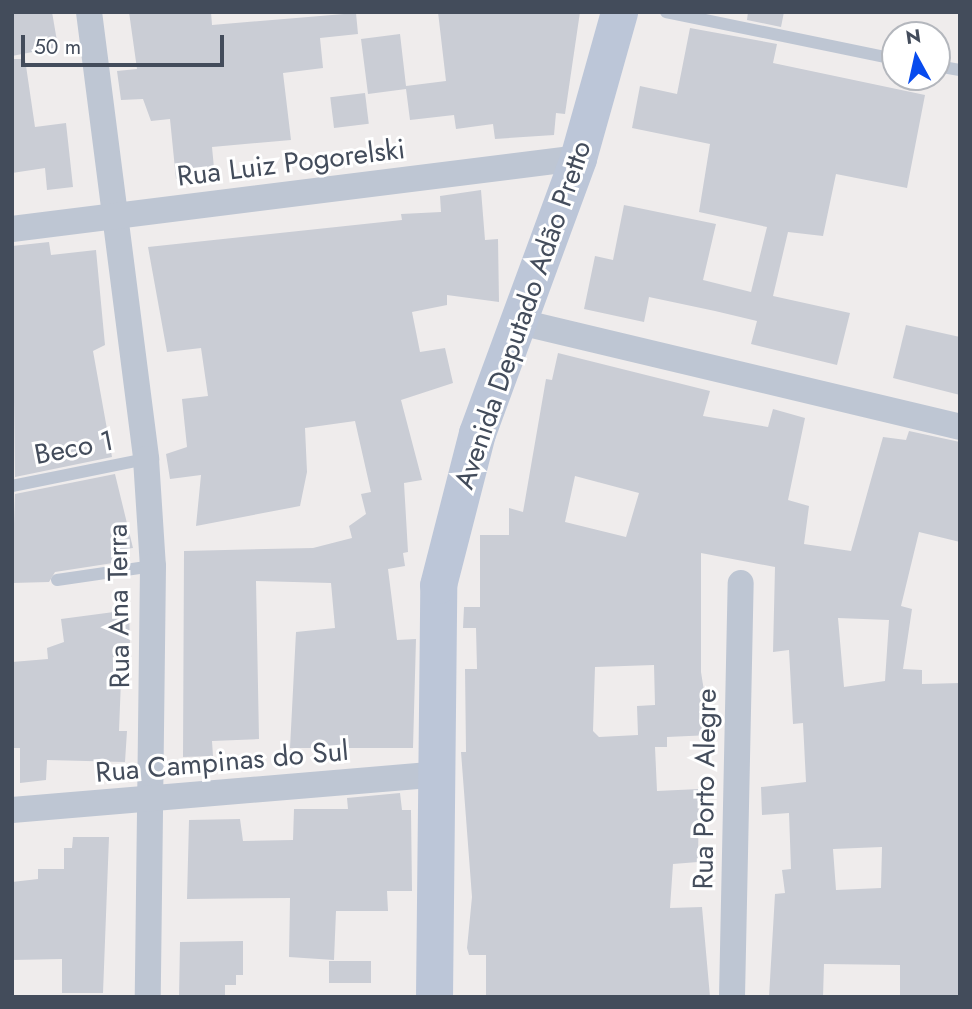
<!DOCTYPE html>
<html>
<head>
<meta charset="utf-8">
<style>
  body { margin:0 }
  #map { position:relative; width:972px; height:1009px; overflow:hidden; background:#efecec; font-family:Jost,sans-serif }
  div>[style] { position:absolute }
  .building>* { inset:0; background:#cacdd5; transform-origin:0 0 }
  .lane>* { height:12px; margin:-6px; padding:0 6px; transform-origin:6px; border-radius:6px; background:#bec6d3 }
  .street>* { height:26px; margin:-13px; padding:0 13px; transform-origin:13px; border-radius:13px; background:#bec6d3 }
  .secondary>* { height:37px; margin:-18.5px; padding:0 18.5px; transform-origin:18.5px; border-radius:18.5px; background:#bcc6d8 }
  span { translate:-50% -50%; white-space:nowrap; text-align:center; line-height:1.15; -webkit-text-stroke:6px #fff; paint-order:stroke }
  .street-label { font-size:28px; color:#434c5b }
  .frame { position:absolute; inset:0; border:14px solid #434c5b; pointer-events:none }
  .north { position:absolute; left:881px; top:21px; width:70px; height:70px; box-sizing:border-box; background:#fff; border:2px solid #b4b7bd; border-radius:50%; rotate:352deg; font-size:19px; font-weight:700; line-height:28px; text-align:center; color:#434c5b }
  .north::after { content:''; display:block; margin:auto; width:24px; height:32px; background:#074bee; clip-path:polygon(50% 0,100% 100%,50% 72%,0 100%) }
  .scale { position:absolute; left:21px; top:35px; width:203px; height:32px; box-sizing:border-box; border:4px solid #434c5b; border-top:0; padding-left:9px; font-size:21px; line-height:24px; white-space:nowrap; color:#434c5b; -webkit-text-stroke:5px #fff; paint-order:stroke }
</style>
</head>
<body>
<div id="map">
  <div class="building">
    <div style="clip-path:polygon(12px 12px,52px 12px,58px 47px,12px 56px)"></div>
    <div style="clip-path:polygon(129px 12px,211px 12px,212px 25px,356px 13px,358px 34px,320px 38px,323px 68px,283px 73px,291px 140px,212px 147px,214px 168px,176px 179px,170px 119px,151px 121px,143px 99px,121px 100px,117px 71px,137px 69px)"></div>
    <div style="clip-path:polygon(438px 12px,580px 12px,565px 114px,556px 113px,554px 135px,495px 139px,493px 124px,456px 129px,454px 115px,410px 120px,406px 89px,368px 94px,361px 39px,400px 34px,406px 86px,446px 81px)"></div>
    <div style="clip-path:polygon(748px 12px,784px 12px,781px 27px,747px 20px)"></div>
    <div style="clip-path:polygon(690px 28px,777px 44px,773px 63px,925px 95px,907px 188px,836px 174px,823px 236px,788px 232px,773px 296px,850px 313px,837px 365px,751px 344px,757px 321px,715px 311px,649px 297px,644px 322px,584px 309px,595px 256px,613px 260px,624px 205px,716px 224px,703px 280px,751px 292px,767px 227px,699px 212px,710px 144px,632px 128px,640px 86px,677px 94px)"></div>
    <div style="clip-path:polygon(12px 59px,25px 59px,35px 127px,66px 123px,73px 187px,47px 190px,45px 168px,12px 173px)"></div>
    <div style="left:365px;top:93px;width:31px;height:35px;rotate:83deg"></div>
    <div style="clip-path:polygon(481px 190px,485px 240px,498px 239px,499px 302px,447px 295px,447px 305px,412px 312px,420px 352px,445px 348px,453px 383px,401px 400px,422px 480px,404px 483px,408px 552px,403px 553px,405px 566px,388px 569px,397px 640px,416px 639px,413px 748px,290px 748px,296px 632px,335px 628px,331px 583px,256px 581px,259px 739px,212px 741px,213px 756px,183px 757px,184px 551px,313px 548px,352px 538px,349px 526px,366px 514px,361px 494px,371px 492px,355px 421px,305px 428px,307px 472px,300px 506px,196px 526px,201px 475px,170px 479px,166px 454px,187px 447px,182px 399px,208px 396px,201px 348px,167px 352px,148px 247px,402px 220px,401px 214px,441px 212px,440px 196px)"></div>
    <div style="clip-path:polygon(49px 242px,51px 255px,96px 250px,105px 345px,93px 351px,112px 457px,15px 477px,12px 246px)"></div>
    <div style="clip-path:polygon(906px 325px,960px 337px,960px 395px,893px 378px)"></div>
    <div style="clip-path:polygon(evenodd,558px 353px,710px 391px,703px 416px,768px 427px,773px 409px,805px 418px,788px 500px,809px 506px,804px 544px,851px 551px,883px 437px,906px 440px,909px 431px,960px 442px,960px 542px,919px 532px,901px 606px,912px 609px,903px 669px,922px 670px,922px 684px,960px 683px,960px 997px,900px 997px,900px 965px,824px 964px,823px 997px,769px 997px,775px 894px,785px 893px,782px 870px,791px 869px,789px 813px,762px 815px,761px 787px,806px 782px,803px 723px,793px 724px,789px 650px,773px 652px,775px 567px,701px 553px,701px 672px,711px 735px,667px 737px,667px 747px,655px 747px,657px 791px,699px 789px,698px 862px,673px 864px,670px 908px,702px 907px,710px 997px,486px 997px,486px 955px,469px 955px,467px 948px,472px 897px,461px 752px,466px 752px,465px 669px,477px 669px,476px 628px,463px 628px,464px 607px,480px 607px,480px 535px,509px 535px,509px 508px,523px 512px,546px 379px,552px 380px,558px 353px,575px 476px,639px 493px,626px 537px,565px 522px,575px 476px,558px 353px,838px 618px,889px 620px,885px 681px,844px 687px,838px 618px,558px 353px,654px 665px,655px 705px,637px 706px,638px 735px,599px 737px,593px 731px,595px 667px,654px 665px,558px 353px,882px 847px,881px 888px,836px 890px,833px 849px,882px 847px)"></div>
    <div style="clip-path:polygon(115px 474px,133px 548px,112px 551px,113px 563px,55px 572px,49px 582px,12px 583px,15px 494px)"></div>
    <div style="clip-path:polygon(129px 610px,131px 678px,121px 680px,119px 731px,127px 731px,125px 762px,47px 760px,46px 780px,20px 783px,20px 748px,12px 748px,12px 662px,48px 659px,47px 648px,64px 642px,61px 619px)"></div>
    <div style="clip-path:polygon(400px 793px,402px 810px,411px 810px,412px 891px,387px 891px,388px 911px,336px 911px,334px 960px,289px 957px,290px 898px,187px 899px,189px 820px,240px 819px,243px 841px,293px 840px,294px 809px,348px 809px,347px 798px)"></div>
    <div style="clip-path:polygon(73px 837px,109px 837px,103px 993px,62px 993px,62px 959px,12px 960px,12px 882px,38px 879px,38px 869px,64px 869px,64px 848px,72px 848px)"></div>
    <div style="clip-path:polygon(243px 941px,243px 975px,236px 975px,236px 985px,225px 985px,225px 997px,179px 997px,180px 942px)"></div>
    <div style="left:329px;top:961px;width:42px;height:22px"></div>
  </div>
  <div class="lane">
    <div style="left:666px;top:12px;width:234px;rotate:11.6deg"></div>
    <div style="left:937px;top:66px;width:23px;rotate:10deg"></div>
    <div style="left:12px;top:486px;width:137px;rotate:-11.4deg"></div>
    <div style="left:57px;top:580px;width:97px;rotate:-8.3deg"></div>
  </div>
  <div class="street">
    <div style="left:89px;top:12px;width:451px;rotate:82.7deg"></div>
    <div style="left:146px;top:459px;width:107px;rotate:86.3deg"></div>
    <div style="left:153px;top:566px;width:431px;rotate:90.7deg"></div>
    <div style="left:12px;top:229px;width:570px;rotate:-7.15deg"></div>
    <div style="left:520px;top:322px;width:452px;rotate:13.4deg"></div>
    <div style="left:12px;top:810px;width:428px;rotate:-4.8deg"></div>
    <div style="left:732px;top:997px;width:414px;rotate:-88.8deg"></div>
  </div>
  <div class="secondary">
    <div style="left:434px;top:997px;width:412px;rotate:-89.4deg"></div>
    <div style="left:438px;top:585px;width:157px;rotate:-75.6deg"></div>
    <div style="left:477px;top:433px;width:293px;rotate:-69.8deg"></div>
    <div style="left:578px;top:158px;width:152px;rotate:-74.3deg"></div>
  </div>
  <div class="street-label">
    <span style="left:291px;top:163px;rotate:-7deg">Rua Luiz Pogorelski</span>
    <span style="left:523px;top:315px;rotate:-71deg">Avenida Deputado Adão Pretto</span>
    <span style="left:74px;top:448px;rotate:-11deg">Beco 1</span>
    <span style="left:119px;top:606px;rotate:-91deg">Rua Ana Terra</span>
    <span style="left:222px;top:762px;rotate:-5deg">Rua Campinas do Sul</span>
    <span style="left:705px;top:789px;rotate:-89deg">Rua Porto Alegre</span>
  </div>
  <div class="frame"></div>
  <div class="north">N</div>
  <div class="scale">50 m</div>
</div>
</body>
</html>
